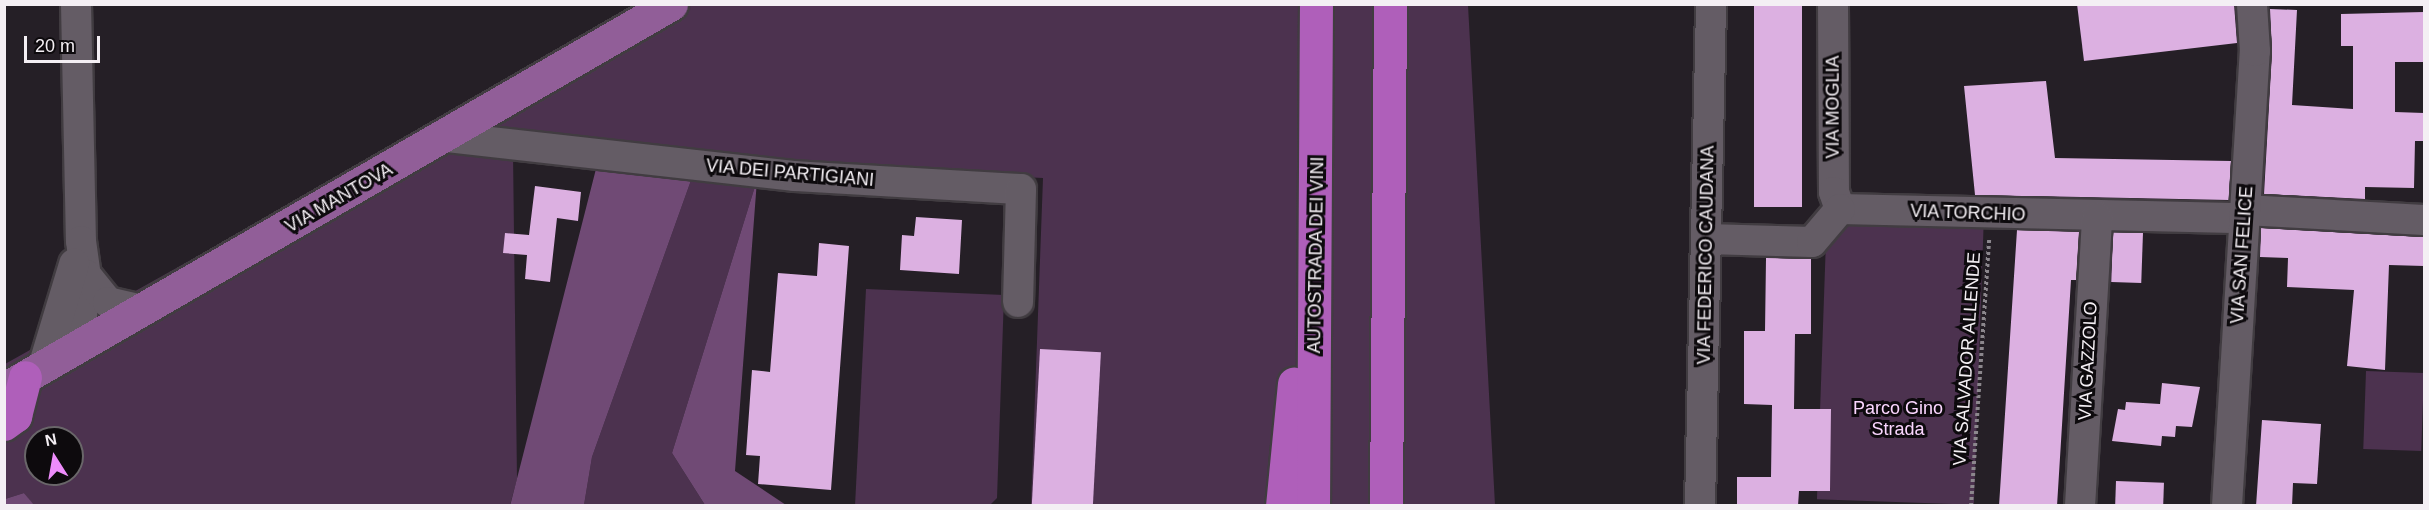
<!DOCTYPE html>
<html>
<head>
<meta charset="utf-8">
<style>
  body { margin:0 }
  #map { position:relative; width:2429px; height:510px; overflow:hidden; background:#251f26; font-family:Arial,sans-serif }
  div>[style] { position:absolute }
  .green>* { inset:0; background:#4c324f; transform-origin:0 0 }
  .forest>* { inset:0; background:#704a75 }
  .building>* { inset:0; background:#dcb0e1; transform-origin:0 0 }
  .path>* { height:4px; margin-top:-2px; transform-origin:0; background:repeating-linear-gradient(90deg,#8c878d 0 3px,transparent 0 6px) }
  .roads { filter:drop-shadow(2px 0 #413c41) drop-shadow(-2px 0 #413c41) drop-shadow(0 2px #413c41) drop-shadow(0 -2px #413c41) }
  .minor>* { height:30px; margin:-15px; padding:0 15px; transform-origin:15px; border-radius:15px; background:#645c65 }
  .major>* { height:33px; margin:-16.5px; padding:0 16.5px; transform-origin:16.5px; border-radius:16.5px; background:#915e98 }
  .highway>* { height:33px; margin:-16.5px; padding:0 16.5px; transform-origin:16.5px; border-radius:16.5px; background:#af5fba }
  span { translate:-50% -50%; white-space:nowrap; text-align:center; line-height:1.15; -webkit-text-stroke:6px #0d0a0d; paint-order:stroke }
  .street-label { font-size:18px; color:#f4eff4 }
  .park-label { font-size:18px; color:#fbd6ff }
  .frame { position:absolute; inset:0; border:6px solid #f4eff4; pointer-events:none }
  .north { position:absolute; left:24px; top:426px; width:60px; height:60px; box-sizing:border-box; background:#0d0a0d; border:2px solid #696669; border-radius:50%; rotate:349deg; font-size:16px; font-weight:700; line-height:24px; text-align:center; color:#f4eff4 }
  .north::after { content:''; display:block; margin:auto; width:21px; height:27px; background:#ed8cfa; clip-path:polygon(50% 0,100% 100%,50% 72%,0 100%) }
  .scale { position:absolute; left:24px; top:36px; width:76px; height:27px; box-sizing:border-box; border:3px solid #f4eff4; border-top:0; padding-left:8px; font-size:18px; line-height:21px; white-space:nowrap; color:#f4eff4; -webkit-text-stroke:4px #0d0a0d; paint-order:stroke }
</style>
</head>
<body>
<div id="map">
  <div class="green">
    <div style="clip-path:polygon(evenodd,646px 5px,1468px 5px,1495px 505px,1031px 505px,1043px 178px,880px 171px,757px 180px,672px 453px,705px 505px,584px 505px,592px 457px,694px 172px,513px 152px,517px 479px,510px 505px,34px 506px,24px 493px,5px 499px,5px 364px,646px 5px,36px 438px,72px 438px,72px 474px,36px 474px,36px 438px)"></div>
    <div style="left:1984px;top:214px;width:291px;height:157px;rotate:92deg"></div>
    <div style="clip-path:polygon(866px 289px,1004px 295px,997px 498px,990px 505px,855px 506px)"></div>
    <div style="left:2366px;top:371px;width:58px;height:78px;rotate:2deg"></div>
  </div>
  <div class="forest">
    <div style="clip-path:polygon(598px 161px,694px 172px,592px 457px,584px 505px,510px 506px)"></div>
    <div style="clip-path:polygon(757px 180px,735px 471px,786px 505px,705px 505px,672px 453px)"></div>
    <div style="clip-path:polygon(24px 493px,34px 505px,5px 505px,5px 499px)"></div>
  </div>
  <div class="building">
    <div style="left:1754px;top:4px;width:48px;height:203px"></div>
    <div style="clip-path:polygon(2077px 4px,2234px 4px,2237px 43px,2084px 61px)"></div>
    <div style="clip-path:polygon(2270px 9px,2297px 10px,2292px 105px,2353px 109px,2353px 46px,2341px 46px,2341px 14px,2424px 12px,2424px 62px,2395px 62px,2395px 112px,2424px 113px,2424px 141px,2415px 141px,2414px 188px,2365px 187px,2365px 199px,2264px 194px,2272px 52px)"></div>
    <div style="clip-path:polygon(2046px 81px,2055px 158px,2231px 161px,2229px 200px,1975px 195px,1964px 86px)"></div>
    <div style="clip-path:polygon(535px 186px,581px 192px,578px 221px,557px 218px,550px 282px,525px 279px,527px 255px,503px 253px,505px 233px,529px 235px)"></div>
    <div style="clip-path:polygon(916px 217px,962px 220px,959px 274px,900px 270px,902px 235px,914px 236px)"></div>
    <div style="clip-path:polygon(2261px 228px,2424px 237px,2424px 266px,2389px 265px,2385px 370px,2347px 366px,2354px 290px,2287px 287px,2288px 258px,2260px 257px)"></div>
    <div style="clip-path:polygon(2017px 230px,2079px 232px,2076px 280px,2071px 280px,2057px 506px,1999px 506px)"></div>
    <div style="left:2113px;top:232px;width:30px;height:50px;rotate:2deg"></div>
    <div style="clip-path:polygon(819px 243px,849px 246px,831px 490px,758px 484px,760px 456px,746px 455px,752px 370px,770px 372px,778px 273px,817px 276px)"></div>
    <div style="clip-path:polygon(1766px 258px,1811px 259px,1811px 334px,1795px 334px,1794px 409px,1831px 409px,1830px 491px,1799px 491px,1798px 506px,1737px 506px,1737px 477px,1771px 477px,1772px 405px,1744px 404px,1744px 331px,1765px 331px)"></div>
    <div style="left:1040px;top:349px;width:61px;height:157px;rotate:3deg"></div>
    <div style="clip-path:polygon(2162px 383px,2200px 387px,2192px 427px,2176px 426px,2175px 437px,2162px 436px,2161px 446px,2112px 441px,2118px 409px,2125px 410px,2126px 402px,2160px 404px)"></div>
    <div style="clip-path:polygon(2262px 420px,2321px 424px,2317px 484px,2293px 483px,2292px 506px,2256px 506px)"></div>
    <div style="left:2116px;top:481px;width:48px;height:25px;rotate:2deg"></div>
  </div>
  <div class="path">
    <div style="left:1971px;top:506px;width:268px;rotate:-86.1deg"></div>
  </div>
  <div class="roads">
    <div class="minor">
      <div style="left:76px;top:4px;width:237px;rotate:88.8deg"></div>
      <div style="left:81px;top:241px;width:34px;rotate:82deg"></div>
      <div style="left:86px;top:275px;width:71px;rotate:95.6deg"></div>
      <div style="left:1833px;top:4px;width:188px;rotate:89.7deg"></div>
      <div style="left:1834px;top:192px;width:18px;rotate:71deg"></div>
      <div style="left:447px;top:137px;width:349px;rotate:6.4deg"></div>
      <div style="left:794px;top:176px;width:227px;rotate:3.3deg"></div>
      <div style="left:1021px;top:189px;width:113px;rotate:91.5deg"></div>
      <div style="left:1840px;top:209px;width:404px;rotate:1.3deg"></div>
      <div style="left:2245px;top:210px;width:179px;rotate:3.2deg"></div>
      <div style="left:1707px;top:239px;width:105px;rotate:1.6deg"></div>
      <div style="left:1812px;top:242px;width:43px;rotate:-49.7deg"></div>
      <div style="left:86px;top:275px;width:35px;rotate:51deg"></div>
      <div style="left:108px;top:302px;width:37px;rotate:13deg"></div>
      <div style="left:43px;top:367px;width:108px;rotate:-73.2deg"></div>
      <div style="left:1700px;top:506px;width:502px;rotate:-88.74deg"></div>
      <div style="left:2080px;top:506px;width:289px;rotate:-86.6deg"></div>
      <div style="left:2227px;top:506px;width:456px;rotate:-86.5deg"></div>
      <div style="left:2255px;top:51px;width:47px;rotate:-93.7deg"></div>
    </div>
    <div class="major">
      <div style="left:4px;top:389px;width:770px;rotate:-29.99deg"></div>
    </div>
    <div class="highway">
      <div style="left:4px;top:424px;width:14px;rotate:-36deg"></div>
      <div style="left:15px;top:416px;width:40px;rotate:-75.6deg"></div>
      <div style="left:1282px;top:506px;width:123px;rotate:-84.4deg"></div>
      <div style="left:1313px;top:506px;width:502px;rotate:-89.66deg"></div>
      <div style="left:1386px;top:506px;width:502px;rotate:-89.54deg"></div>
    </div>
  </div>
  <div class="street-label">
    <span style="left:1833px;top:107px;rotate:-90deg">VIA MOGLIA</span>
    <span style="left:790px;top:173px;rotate:5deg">VIA DEI PARTIGIANI</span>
    <span style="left:339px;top:198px;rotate:-30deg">VIA MANTOVA</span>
    <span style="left:1968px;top:213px;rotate:2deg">VIA TORCHIO</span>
    <span style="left:1316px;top:255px;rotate:-89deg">AUTOSTRADA DEI VINI</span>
    <span style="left:1706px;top:255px;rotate:-89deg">VIA FEDERICO CAUDANA</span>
    <span style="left:2242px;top:255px;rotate:-86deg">VIA SAN FELICE</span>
    <span style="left:1967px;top:359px;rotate:-86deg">VIA SALVADOR ALLENDE</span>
    <span style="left:2088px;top:361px;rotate:-87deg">VIA GAZZOLO</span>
  </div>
  <div class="park-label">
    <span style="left:1898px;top:419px">Parco Gino<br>Strada</span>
  </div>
  <div class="frame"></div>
  <div class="north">N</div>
  <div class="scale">20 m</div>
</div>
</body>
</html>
